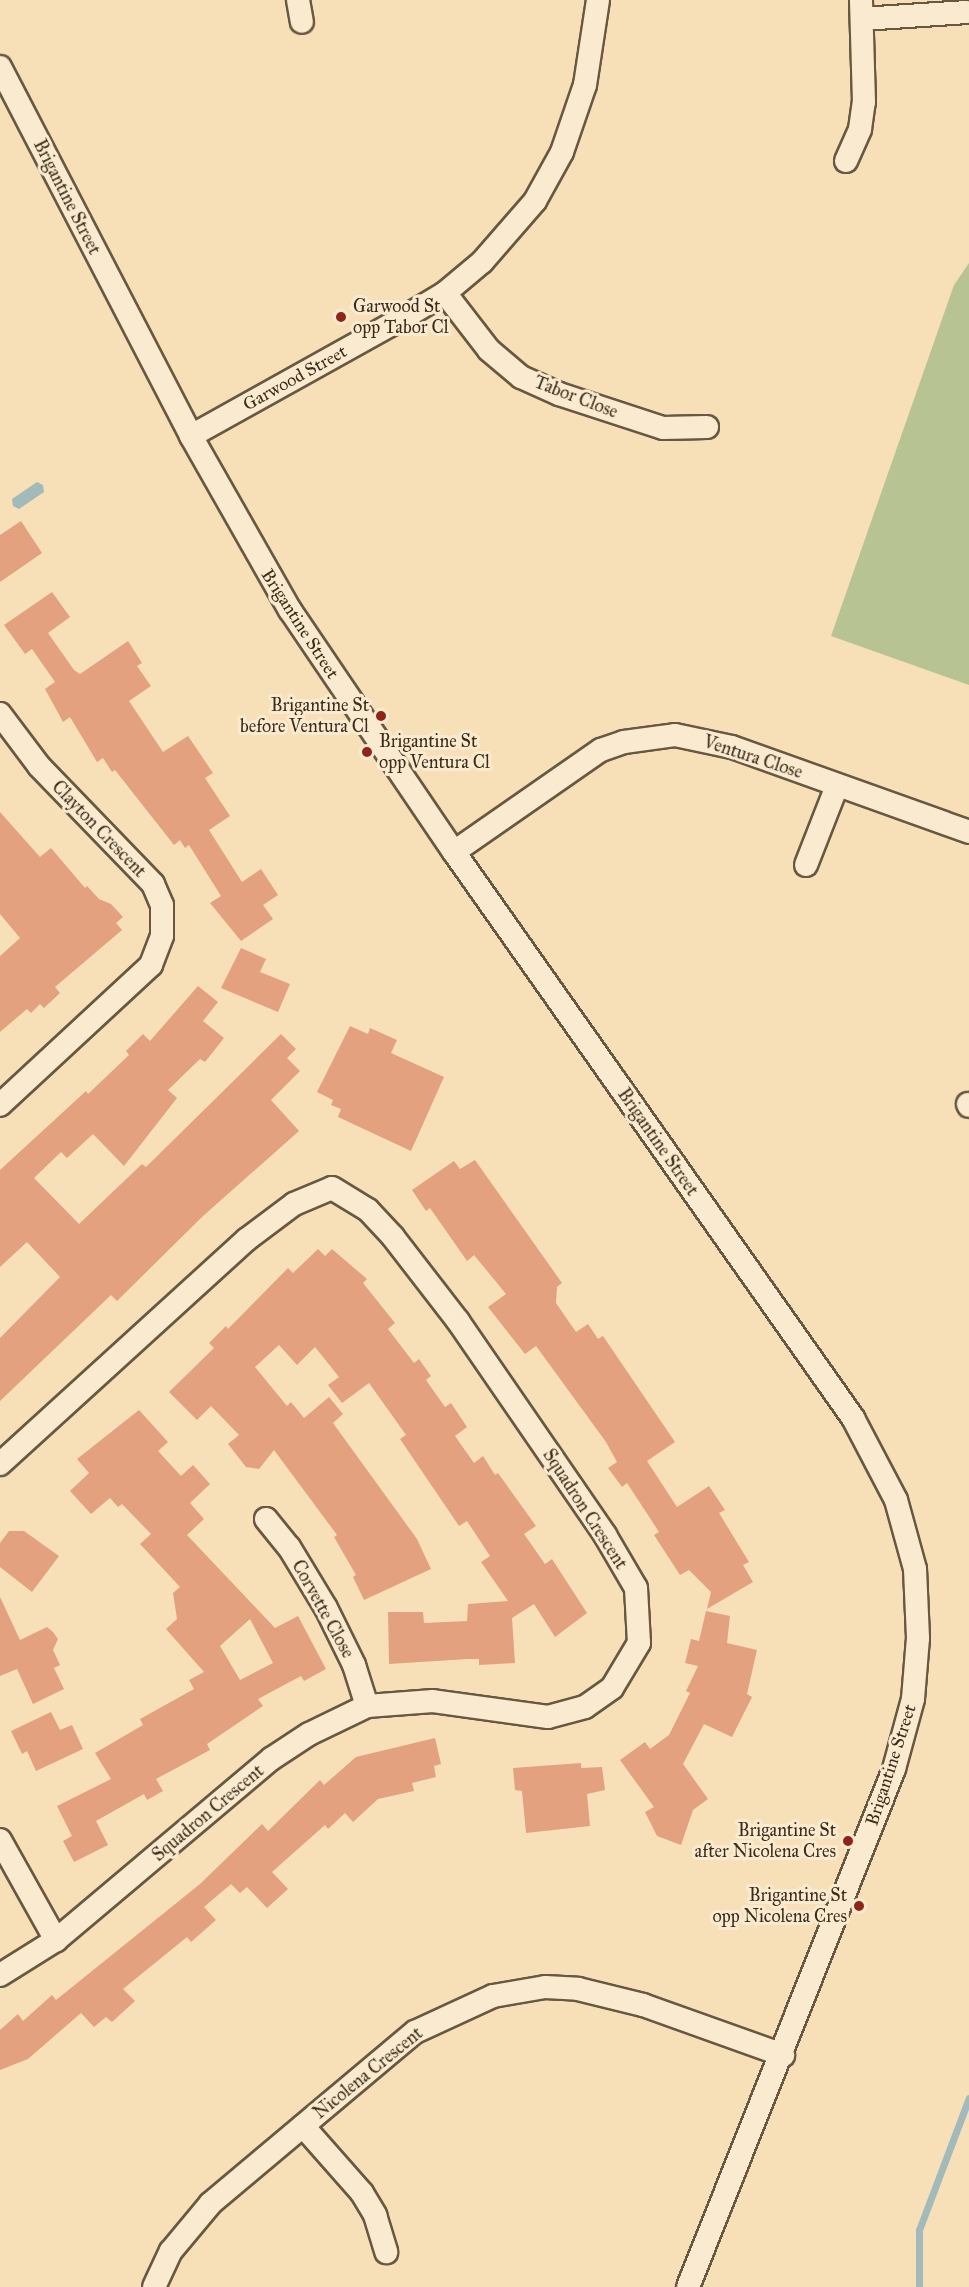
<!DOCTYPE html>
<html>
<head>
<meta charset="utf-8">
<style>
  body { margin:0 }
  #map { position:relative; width:969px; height:2287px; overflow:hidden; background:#f7e0b7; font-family:"IM FELL Great Primer",serif }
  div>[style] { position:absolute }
  .green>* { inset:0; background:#b7c392 }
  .water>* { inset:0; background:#a2bab9 }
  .stream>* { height:7px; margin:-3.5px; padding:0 3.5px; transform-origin:3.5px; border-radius:3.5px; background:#a2bab9 }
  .building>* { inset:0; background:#e3a180 }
  .roads { filter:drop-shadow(2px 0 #695841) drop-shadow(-2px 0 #695841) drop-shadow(0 2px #695841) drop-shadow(0 -2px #695841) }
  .minor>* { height:22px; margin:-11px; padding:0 11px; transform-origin:11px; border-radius:11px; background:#faebd0 }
  .dots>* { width:16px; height:16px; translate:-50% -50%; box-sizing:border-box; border:3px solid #faebd0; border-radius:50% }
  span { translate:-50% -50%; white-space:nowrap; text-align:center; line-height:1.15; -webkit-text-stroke:6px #faebd0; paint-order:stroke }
  .street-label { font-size:18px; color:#3a2b1a }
  .poi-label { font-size:18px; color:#3a2b1a }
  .left { translate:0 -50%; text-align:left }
  .right { translate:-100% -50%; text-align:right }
</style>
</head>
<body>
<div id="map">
  <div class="green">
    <div style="clip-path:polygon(969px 263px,969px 685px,831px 636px,954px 285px)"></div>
  </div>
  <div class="water">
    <div style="clip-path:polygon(37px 482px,43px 485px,44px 492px,19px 509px,13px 506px,12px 499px)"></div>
  </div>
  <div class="stream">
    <div style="left:919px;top:2287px;width:57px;rotate:-90deg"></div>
    <div style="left:919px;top:2230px;width:141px;rotate:-69.3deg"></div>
  </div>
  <div class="building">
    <div style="clip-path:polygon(21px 521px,42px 553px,0 582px,0 535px)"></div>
    <div style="clip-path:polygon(52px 592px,70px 617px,48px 633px,74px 670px,80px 674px,128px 641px,142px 663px,137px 666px,151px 686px,129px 701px,163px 752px,188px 736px,213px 773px,205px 778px,230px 816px,209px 830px,242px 882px,261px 869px,278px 895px,263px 905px,273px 919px,241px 941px,210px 903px,221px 896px,189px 845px,185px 848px,180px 840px,174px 845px,115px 770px,112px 772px,103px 758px,97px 762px,70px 717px,63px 722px,45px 689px,55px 682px,32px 649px,25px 654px,4px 625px)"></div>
    <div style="clip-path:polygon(0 812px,40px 857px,51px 848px,85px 888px,87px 886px,99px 899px,111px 904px,123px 917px,116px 923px,122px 930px,55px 987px,60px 993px,44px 1008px,40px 1004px,31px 1013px,27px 1009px,0 1032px,0 956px,20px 938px,0 914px)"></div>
    <div style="clip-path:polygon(241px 948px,266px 959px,260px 972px,290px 984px,278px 1012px,221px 988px)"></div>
    <div style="clip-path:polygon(198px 986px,218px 1002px,203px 1021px,224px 1038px,205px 1062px,200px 1059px,168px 1090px,177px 1098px,124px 1166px,93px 1134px,67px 1158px,61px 1152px,34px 1178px,79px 1224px,142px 1164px,146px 1167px,281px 1034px,296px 1049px,287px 1058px,300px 1071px,271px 1100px,299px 1131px,202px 1217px,117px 1301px,111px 1295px,0 1401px,0 1338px,60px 1277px,27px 1242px,0 1267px,0 1170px,86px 1091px,88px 1094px,129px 1055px,126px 1051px,143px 1034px,150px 1041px)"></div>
    <div style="clip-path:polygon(350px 1026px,368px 1034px,370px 1028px,397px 1040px,391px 1053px,444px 1077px,411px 1151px,338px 1117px,341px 1109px,331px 1105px,333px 1100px,317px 1092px)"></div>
    <div style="clip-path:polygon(475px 1160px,562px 1283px,557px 1287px,556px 1303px,576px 1332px,588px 1324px,598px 1339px,603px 1336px,675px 1442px,647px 1461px,677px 1507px,709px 1486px,725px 1510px,719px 1513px,749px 1562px,743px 1565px,753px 1582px,707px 1609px,711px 1592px,689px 1570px,680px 1575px,654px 1535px,659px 1532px,627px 1483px,622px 1487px,608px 1468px,617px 1462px,606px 1442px,536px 1346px,525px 1354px,488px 1307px,506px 1294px,474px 1255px,467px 1261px,430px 1208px,426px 1211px,412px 1190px,454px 1161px,460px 1169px)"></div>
    <div style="clip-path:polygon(318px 1249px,325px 1256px,332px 1249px,367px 1279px,363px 1283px,395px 1323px,388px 1329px,414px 1363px,419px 1359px,431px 1376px,426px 1380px,445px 1407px,451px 1403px,467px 1427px,455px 1436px,474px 1463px,483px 1456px,495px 1475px,498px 1473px,536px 1526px,524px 1534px,545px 1564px,552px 1559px,587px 1613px,555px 1637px,534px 1604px,512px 1618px,515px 1663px,479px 1665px,479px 1659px,468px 1659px,389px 1664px,388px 1612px,423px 1612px,424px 1623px,467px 1621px,468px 1604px,508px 1601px,481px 1562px,490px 1556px,467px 1521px,459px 1526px,400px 1439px,406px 1435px,369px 1383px,342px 1403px,328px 1385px,339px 1377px,315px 1347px,297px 1365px,279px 1345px,255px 1367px,287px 1406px,291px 1402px,304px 1418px,329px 1397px,343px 1414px,333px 1423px,417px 1539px,431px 1569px,364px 1600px,353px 1577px,356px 1575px,334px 1537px,337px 1535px,274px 1450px,259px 1469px,246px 1467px,228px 1444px,239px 1435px,211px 1406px,197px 1420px,169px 1392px,214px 1348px,209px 1343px,226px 1326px,228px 1329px,288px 1268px,293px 1273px)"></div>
    <div style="clip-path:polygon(evenodd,139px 1410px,168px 1442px,158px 1451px,181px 1476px,193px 1465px,210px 1484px,190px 1503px,204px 1519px,187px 1535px,275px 1628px,298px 1616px,326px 1669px,304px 1681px,301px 1676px,258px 1699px,263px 1706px,207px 1744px,210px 1750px,156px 1779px,163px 1791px,147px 1800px,144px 1794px,96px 1821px,108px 1845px,74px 1862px,63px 1841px,72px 1836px,57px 1806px,111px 1779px,95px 1753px,143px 1725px,140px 1719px,194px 1689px,189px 1680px,204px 1672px,166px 1629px,177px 1619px,173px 1593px,180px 1587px,140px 1544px,151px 1534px,122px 1504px,118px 1507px,110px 1498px,91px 1514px,70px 1491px,89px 1473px,77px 1459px,139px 1410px,250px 1619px,273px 1663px,240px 1680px,220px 1646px,250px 1619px)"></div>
    <div style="clip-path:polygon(9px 1531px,24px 1531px,59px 1556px,32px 1592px,0 1567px,0 1543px)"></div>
    <div style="clip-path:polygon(0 1597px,20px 1640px,47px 1627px,53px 1632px,58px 1639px,53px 1650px,60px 1665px,54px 1668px,64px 1689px,33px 1704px,17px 1669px,0 1676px)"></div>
    <div style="clip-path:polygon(706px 1611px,730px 1616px,727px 1643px,757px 1650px,747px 1694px,752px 1697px,732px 1737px,704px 1724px,683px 1764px,708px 1799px,693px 1810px,681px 1845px,657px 1836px,645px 1812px,654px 1807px,620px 1760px,645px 1742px,650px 1749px,669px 1735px,690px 1693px,686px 1691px,698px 1666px,685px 1663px,691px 1639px,699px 1641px)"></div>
    <div style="clip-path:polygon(51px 1712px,60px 1730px,72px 1725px,83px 1749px,36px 1771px,27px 1751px,22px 1754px,11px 1731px)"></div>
    <div style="clip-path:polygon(435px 1738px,441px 1764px,434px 1766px,436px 1777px,412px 1783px,414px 1791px,378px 1799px,353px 1822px,345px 1813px,328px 1829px,325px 1825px,272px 1872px,288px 1889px,267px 1908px,247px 1887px,240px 1893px,231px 1884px,204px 1907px,216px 1920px,191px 1942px,187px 1937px,123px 1989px,135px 2001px,112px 2022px,106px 2017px,94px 2027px,81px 2013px,28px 2059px,0 2070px,0 2030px,18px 2014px,23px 2021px,52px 1995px,56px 2000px,200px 1884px,262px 1824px,268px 1831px,320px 1780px,324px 1785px,356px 1757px)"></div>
    <div style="clip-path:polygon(581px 1763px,581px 1768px,602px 1767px,605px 1790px,587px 1794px,590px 1826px,526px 1833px,522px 1791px,515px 1790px,513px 1768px)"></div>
  </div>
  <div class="roads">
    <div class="minor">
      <div style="left:298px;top:0;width:22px;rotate:80deg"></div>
      <div style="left:862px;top:19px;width:105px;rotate:-3.8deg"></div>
      <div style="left:0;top:67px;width:416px;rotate:62.6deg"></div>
      <div style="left:191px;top:436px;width:200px;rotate:60.4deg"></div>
      <div style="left:290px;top:610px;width:292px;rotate:55.9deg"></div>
      <div style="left:454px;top:852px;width:693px;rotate:54.82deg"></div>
      <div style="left:853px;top:1418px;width:93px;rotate:62.3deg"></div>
      <div style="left:896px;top:1500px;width:72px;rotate:74.6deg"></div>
      <div style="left:915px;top:1569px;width:69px;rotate:87.5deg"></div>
      <div style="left:918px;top:1638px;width:61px;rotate:94.7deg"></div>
      <div style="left:913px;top:1699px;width:73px;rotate:105.2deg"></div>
      <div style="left:894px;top:1769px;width:557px;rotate:111.69deg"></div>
      <div style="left:846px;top:161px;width:35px;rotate:-66deg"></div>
      <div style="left:860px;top:129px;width:27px;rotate:-82deg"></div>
      <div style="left:864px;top:102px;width:102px;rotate:-91.7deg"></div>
      <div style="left:445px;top:293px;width:72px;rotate:52.3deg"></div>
      <div style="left:489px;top:350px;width:42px;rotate:40.2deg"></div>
      <div style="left:521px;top:377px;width:42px;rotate:24.1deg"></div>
      <div style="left:559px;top:394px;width:109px;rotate:18.1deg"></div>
      <div style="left:663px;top:428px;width:44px;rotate:-1.3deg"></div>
      <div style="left:191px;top:436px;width:251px;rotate:-29.1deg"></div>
      <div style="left:410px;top:314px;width:41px;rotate:-31deg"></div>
      <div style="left:445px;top:293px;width:48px;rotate:-40deg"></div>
      <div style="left:482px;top:262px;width:81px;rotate:-49deg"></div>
      <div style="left:535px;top:201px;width:56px;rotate:-61.1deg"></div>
      <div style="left:562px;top:152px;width:71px;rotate:-71.1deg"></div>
      <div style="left:585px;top:85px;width:86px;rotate:-81.3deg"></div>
      <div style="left:0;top:714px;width:65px;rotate:53.1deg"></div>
      <div style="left:39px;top:766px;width:164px;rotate:46deg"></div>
      <div style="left:153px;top:884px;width:23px;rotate:67deg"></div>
      <div style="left:162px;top:905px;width:31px;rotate:90deg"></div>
      <div style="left:162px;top:936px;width:31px;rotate:111deg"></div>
      <div style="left:151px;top:965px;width:206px;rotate:137.2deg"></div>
      <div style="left:454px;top:852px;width:179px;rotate:-34.8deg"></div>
      <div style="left:601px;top:750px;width:24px;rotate:-19deg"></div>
      <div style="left:624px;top:742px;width:51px;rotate:-7.8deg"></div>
      <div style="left:675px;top:735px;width:58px;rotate:11.9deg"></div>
      <div style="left:732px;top:747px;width:252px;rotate:19.7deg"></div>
      <div style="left:806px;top:865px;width:85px;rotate:-68.6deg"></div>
      <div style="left:968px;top:1104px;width:2px;rotate:63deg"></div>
      <div style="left:0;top:1464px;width:333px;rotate:-42.3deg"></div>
      <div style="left:246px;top:1240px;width:60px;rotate:-36.9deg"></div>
      <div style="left:294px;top:1204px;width:41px;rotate:-22.8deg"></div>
      <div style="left:332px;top:1188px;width:42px;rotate:31.4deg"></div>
      <div style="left:368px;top:1210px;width:37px;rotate:47deg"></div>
      <div style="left:393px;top:1237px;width:106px;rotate:52.3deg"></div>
      <div style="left:458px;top:1321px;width:260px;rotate:55.5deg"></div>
      <div style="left:605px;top:1535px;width:61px;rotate:59.7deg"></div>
      <div style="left:636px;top:1588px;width:55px;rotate:86.9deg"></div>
      <div style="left:639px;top:1643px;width:52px;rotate:121deg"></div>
      <div style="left:612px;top:1688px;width:33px;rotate:145deg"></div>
      <div style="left:585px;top:1707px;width:38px;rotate:165deg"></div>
      <div style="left:548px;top:1717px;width:116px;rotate:-172.1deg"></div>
      <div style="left:433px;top:1701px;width:66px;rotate:175.7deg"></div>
      <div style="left:367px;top:1706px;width:64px;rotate:154.2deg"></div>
      <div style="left:309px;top:1734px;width:45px;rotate:146.7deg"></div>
      <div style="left:271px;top:1759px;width:281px;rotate:139.9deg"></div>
      <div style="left:56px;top:1940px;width:66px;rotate:148deg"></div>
      <div style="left:266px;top:1519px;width:36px;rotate:51deg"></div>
      <div style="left:289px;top:1547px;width:71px;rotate:58.8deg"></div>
      <div style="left:326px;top:1608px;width:64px;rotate:63.8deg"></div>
      <div style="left:354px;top:1665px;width:43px;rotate:72.4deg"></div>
      <div style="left:0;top:1840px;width:115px;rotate:60.8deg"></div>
      <div style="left:303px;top:2126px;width:89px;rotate:48.6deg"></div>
      <div style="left:362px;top:2193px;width:26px;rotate:59deg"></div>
      <div style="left:375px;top:2215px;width:39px;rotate:73deg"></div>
      <div style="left:154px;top:2287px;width:40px;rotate:-65deg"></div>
      <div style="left:171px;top:2251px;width:62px;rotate:-50.2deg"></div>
      <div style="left:211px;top:2203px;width:266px;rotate:-40deg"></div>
      <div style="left:415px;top:2032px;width:86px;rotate:-24.8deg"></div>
      <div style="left:493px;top:1996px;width:53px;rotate:-9.8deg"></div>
      <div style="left:545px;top:1987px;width:33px;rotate:3deg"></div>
      <div style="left:578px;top:1989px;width:67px;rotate:13.8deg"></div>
      <div style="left:643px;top:2005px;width:149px;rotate:19.7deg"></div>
    </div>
  </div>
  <div class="dots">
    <div style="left:341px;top:317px;background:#8f2418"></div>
    <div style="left:381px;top:716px;background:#8f2418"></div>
    <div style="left:367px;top:752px;background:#8f2418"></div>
    <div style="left:848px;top:1841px;background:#8f2418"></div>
    <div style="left:859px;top:1906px;background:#8f2418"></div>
  </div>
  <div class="street-label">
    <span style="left:67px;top:197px;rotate:63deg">Brigantine Street</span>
    <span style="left:295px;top:378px;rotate:-29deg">Garwood Street</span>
    <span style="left:576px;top:397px;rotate:21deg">Tabor Close</span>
    <span style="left:300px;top:624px;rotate:57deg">Brigantine Street</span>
    <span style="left:753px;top:757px;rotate:18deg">Ventura Close</span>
    <span style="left:99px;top:829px;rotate:46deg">Clayton Crescent</span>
    <span style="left:658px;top:1142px;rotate:55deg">Brigantine Street</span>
    <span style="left:585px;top:1509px;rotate:57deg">Squadron Crescent</span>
    <span style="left:323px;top:1609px;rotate:61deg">Corvette Close</span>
    <span style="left:891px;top:1765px;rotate:-72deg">Brigantine Street</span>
    <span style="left:208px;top:1813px;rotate:-40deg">Squadron Crescent</span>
    <span style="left:368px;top:2073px;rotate:-39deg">Nicolena Crescent</span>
  </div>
  <div class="poi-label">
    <span class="left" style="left:353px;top:317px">Garwood St<br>opp Tabor Cl</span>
    <span class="right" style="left:369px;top:716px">Brigantine St<br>before Ventura Cl</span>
    <span class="left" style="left:379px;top:752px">Brigantine St<br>opp Ventura Cl</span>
    <span class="right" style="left:836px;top:1841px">Brigantine St<br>after Nicolena Cres</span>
    <span class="right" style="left:847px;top:1906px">Brigantine St<br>opp Nicolena Cres</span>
  </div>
</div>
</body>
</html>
